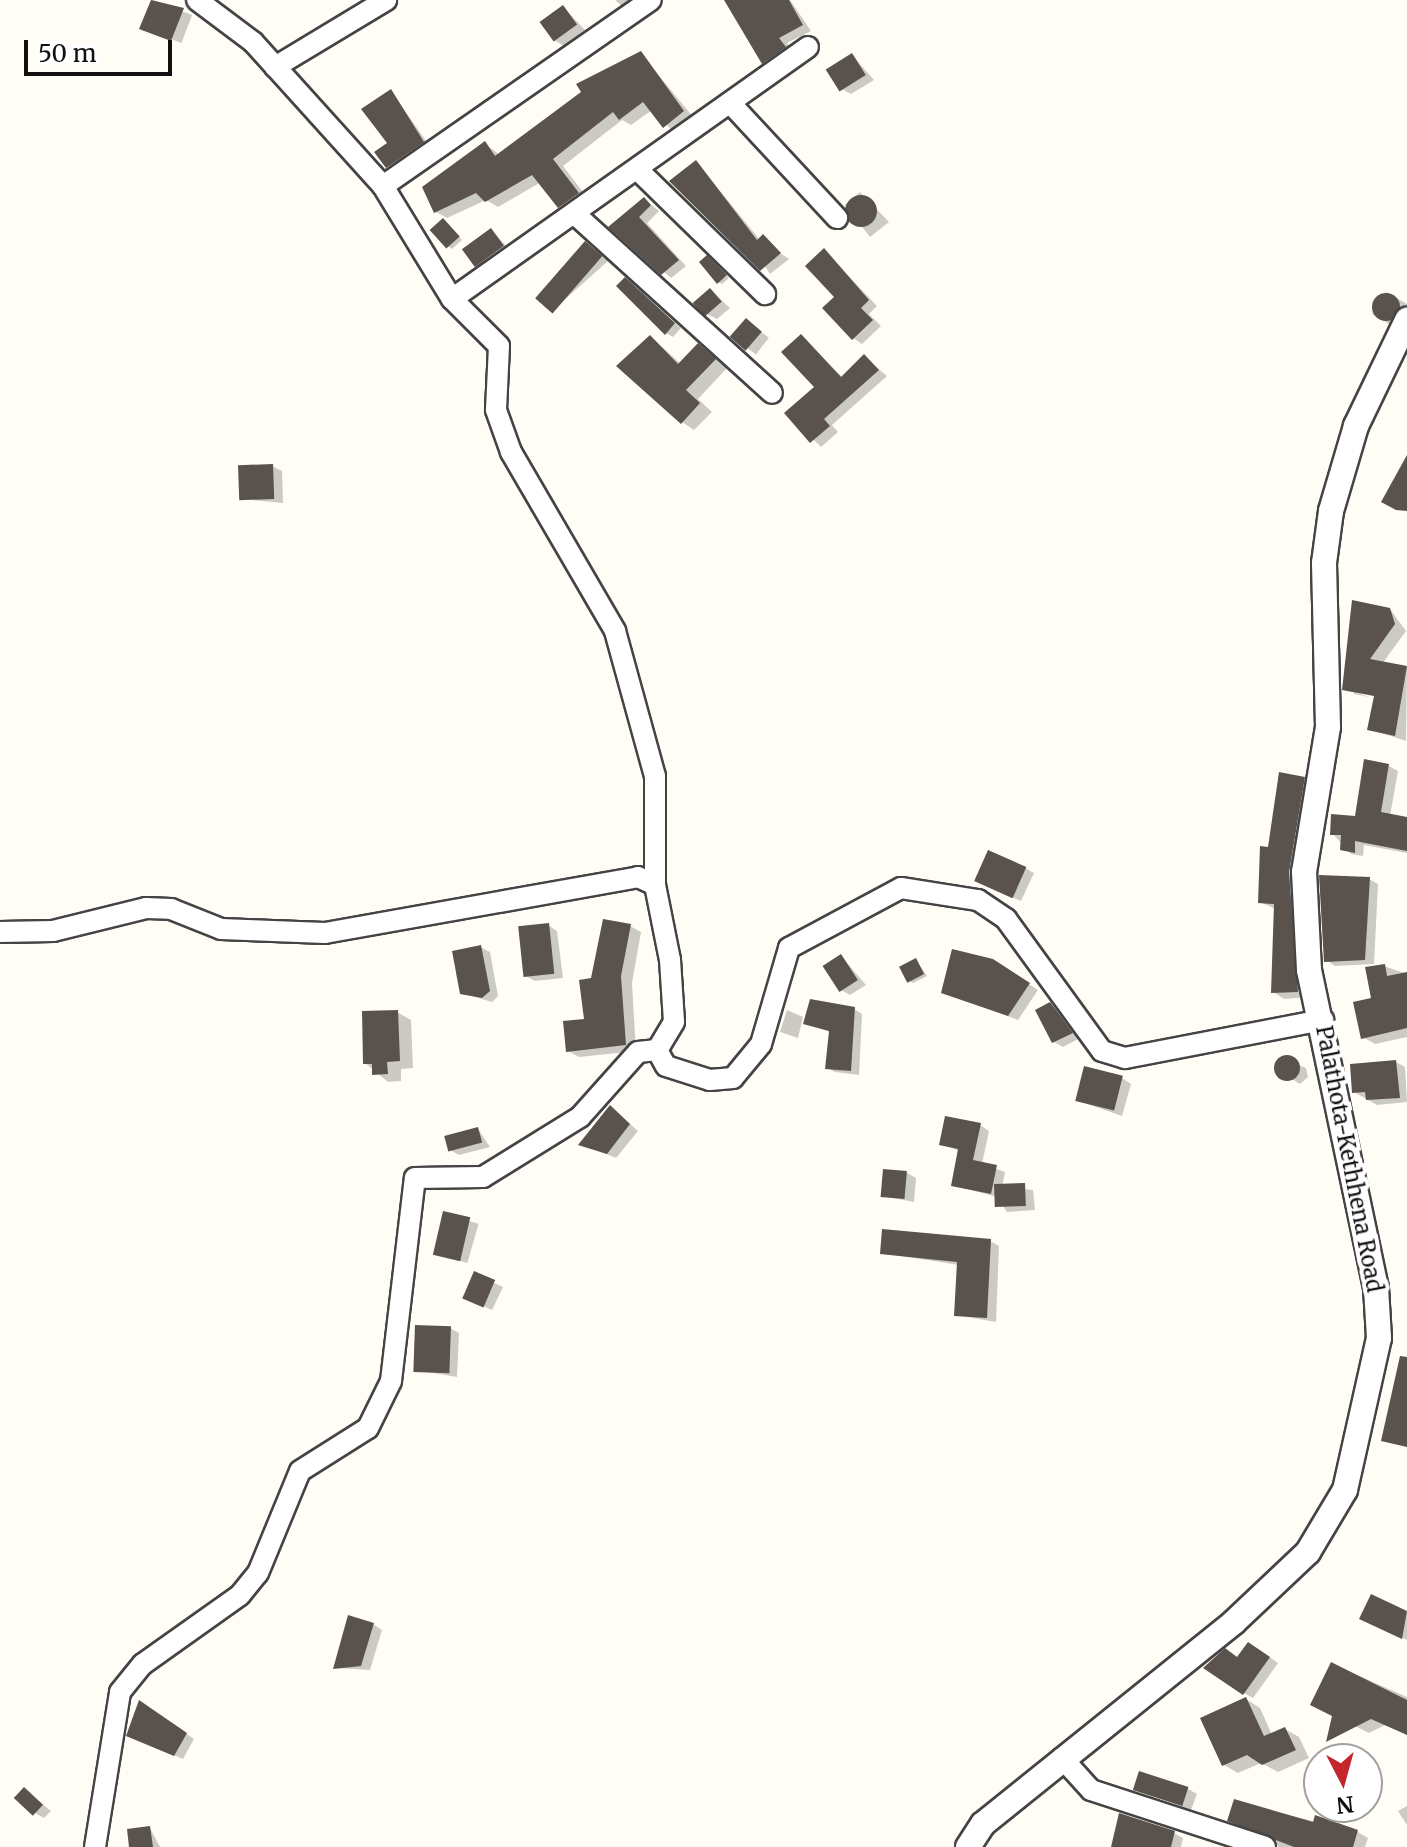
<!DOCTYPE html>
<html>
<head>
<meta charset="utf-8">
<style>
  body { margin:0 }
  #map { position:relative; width:1407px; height:1847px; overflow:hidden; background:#fffdf5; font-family:Merriweather,serif }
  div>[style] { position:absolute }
  .shadow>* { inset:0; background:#0003; transform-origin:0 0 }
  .building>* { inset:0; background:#5a524d; transform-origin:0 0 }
  .round { border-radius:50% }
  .roads { filter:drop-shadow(2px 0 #444) drop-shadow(-2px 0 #444) drop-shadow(0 2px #444) drop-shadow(0 -2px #444) }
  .minor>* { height:20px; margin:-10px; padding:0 10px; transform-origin:10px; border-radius:10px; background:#fff }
  .tertiary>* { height:24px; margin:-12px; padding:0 12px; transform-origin:12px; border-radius:12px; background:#fff }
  span { translate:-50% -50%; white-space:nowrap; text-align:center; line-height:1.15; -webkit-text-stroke:8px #fff; paint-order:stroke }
  .street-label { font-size:22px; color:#111 }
  .north { position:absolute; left:1303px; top:1743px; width:80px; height:80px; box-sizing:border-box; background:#fff; border:2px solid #a0a0a0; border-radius:50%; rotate:174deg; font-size:22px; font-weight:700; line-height:32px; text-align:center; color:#111 }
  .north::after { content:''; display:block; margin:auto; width:28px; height:36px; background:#c4262e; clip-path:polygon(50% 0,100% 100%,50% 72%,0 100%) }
  .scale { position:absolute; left:24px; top:40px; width:148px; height:36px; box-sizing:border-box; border:4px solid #111; border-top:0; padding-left:10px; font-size:24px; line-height:28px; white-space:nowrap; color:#111; -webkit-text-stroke:6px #fff; paint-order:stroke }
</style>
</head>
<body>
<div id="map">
  <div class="shadow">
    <div style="left:153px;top:0;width:42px;height:30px;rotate:21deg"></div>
    <div style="clip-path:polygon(615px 0,644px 0,628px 11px)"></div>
    <div style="clip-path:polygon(727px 0,790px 0,811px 31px,787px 43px,794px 52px,772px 68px)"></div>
    <div style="clip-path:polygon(563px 7px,585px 30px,564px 46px,554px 40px)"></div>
    <div style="clip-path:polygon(641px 54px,694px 118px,675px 133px,652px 110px,631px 125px,622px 120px,563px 166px,589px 200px,570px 213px,541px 182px,498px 207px,486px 200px,447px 218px,436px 212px,485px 144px,500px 155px)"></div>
    <div style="clip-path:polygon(852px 55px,874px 80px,851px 94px,842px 89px)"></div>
    <div style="clip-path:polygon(391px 91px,431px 148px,397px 172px,388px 166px)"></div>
    <div style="clip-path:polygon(697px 163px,760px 240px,789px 259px,770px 274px)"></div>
    <div style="clip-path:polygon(860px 192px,889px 222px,870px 237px,845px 205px)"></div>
    <div style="clip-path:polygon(644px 199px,659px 211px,647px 223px,686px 266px,671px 278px,611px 227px)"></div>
    <div style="clip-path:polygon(444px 221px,462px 240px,452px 249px,448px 246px)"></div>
    <div style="clip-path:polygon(492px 231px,512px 252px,485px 271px,476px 266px)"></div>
    <div style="clip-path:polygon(585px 243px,608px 261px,552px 311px,544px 307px)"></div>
    <div style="clip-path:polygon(825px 251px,877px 306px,869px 314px,881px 326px,862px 344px,853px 338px)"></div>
    <div style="clip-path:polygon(711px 260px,729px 278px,722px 284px,718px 282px)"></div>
    <div style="clip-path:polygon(625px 280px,681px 328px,673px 337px,666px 333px)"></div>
    <div style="clip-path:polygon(710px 290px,730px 308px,717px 319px,707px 314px)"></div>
    <div style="clip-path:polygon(1386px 292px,1407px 304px,1398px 329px,1372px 314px)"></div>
    <div style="left:746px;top:320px;width:29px;height:21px;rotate:38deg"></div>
    <div style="clip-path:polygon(801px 336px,843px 378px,864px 357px,887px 376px,832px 425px,838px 432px,821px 447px,787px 414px,817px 387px)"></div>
    <div style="clip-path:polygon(651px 337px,681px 364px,698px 346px,727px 368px,698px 399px,712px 412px,694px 430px,682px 422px)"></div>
    <div style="clip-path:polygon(272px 466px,282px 471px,283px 503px,241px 499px)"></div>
    <div style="clip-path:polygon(evenodd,1390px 609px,1406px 631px,1382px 664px,1407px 668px,1406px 741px,1369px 729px,1376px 699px,1344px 689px,1390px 609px,1354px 690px,1385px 696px,1384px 700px,1354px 694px,1354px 690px)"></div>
    <div style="clip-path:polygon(1389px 766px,1398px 771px,1390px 816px,1407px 819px,1407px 853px,1364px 845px,1363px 856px,1351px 854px,1332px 833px,1357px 818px)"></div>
    <div style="clip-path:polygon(1304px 779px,1315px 785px,1309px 997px,1284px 999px,1273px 992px,1276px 909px,1260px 902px,1270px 849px)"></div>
    <div style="clip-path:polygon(1025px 868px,1034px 873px,1021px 901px,986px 886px)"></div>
    <div style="clip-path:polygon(1369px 879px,1378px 884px,1374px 964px,1335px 966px,1326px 960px)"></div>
    <div style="clip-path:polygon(548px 925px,557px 931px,563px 978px,535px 981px,526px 976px)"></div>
    <div style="clip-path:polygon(630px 926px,641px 932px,632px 983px,636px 1051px,579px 1057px,568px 1051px,587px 1020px,593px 980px)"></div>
    <div style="clip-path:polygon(480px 947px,490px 952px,498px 996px,492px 1002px,462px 993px)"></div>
    <div style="clip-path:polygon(841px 956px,866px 985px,850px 995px,841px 990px)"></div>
    <div style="clip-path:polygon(916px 960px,927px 976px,913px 983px,909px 981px)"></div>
    <div style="clip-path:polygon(1384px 966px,1407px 974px,1407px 1037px,1375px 1044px,1363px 1037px)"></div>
    <div style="clip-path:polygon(1003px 967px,1038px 990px,1018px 1020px,945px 992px)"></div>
    <div style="clip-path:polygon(1050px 1004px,1059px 1010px,1080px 1038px,1063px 1047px,1054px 1042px)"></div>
    <div style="clip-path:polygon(854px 1009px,862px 1014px,859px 1075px,835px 1072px,827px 1068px,830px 1032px,806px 1023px)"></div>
    <div style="clip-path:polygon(787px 1010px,803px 1017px,798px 1038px,780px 1032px)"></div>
    <div style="clip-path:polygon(397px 1012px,411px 1020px,413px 1068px,401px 1069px,401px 1081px,388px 1082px,365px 1063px)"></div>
    <div style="clip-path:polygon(1282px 1058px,1306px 1068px,1308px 1077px,1300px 1084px,1277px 1070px)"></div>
    <div style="clip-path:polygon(1396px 1062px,1405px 1067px,1407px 1102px,1377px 1105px,1354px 1092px)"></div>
    <div style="clip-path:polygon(1122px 1078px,1131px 1084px,1122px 1116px,1076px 1100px)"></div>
    <div style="clip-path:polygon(611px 1107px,638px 1131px,616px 1158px,581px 1144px)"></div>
    <div style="clip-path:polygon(980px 1125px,989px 1131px,982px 1164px,1005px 1172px,1002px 1187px,1033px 1190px,1035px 1210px,1007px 1212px,997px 1197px,953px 1185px,960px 1151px,941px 1144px)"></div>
    <div style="clip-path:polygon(478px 1129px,490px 1147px,459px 1155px,450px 1150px)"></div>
    <div style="clip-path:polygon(907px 1173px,916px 1178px,914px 1202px,883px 1196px)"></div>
    <div style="left:445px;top:1214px;width:35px;height:41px;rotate:16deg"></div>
    <div style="clip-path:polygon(990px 1241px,999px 1246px,996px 1322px,956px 1315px,959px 1265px,882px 1253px)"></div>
    <div style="clip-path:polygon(475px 1274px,503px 1287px,492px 1310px,474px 1302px)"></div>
    <div style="clip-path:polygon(450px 1328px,459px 1333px,457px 1377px,415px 1370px)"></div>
    <div style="clip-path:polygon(1372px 1597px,1407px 1613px,1407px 1640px,1370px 1623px)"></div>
    <div style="clip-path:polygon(373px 1624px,382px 1630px,370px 1670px,335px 1668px)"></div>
    <div style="clip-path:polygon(1258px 1649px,1278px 1663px,1253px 1698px,1244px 1693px,1238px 1659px)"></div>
    <div style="clip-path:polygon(1332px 1664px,1407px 1697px,1407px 1734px,1385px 1725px,1369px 1733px,1325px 1711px)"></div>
    <div style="clip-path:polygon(1246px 1699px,1260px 1708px,1272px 1735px,1285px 1729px,1299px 1737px,1309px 1758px,1278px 1772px,1261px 1763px,1238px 1773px,1224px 1765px)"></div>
    <div style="clip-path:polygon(148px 1708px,194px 1739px,183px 1759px,137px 1740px)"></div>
    <div style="clip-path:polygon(1327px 1746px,1375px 1759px,1367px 1791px,1367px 1759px,1324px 1759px)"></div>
    <div style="clip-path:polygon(1135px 1789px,1188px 1789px,1197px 1794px,1191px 1810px)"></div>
    <div style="clip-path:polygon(25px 1790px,51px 1811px,44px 1818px,35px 1813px)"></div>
    <div style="clip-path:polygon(1235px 1802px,1358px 1832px,1368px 1838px,1365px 1847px,1278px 1847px,1273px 1837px,1230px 1820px)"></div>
    <div style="clip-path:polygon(1407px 1806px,1407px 1825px,1398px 1811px)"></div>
    <div style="clip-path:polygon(150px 1828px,160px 1847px,131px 1847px)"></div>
    <div style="clip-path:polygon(1174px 1833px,1183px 1838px,1181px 1847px,1113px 1847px)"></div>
  </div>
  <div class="building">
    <div style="clip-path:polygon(151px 0,184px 8px,171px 41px,139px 29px)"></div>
    <div style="clip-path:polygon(724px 0,789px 0,803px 25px,779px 38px,786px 47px,762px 64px)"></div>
    <div style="left:563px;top:5px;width:24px;height:29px;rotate:54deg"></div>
    <div style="clip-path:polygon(641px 51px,684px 111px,663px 128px,643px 102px,619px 120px,613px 112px,553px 159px,579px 193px,558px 208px,532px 175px,485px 202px,476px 193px,434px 213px,422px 187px,485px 141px,495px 156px,581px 92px,576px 84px)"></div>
    <div style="left:852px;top:53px;width:26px;height:31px;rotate:58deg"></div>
    <div style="clip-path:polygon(391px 89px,424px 142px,386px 168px,374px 152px,387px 143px,361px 109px)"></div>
    <div style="clip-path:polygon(696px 160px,757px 240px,763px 234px,781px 253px,760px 271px,669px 181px)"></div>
    <div class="round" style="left:845px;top:195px;width:32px;height:32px"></div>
    <div style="clip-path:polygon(644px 197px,651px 205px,639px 217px,679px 260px,661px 275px,608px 227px)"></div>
    <div style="left:443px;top:218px;width:25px;height:18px;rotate:48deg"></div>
    <div style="left:491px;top:228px;width:22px;height:36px;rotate:54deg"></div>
    <div style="left:585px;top:241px;width:23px;height:76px;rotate:41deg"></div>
    <div style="clip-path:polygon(824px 248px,869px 300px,861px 308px,873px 320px,852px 340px,822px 308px,834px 297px,805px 266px)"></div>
    <div style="clip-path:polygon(707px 255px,727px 275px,717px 284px,699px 262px)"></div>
    <div style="clip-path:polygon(625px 277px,675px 323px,665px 335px,616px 286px)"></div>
    <div style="left:710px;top:288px;width:18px;height:23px;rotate:49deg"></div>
    <div class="round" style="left:1372px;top:293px;width:28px;height:28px"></div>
    <div style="left:746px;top:318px;width:21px;height:25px;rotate:41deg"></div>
    <div style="clip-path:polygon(801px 334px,841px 377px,864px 354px,879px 370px,824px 419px,830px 426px,810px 443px,784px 413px,814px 387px,781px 352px)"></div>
    <div style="clip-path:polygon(650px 335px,678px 364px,698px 343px,716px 359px,686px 390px,700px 403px,681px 424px,616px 366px)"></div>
    <div style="clip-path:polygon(1407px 455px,1407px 511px,1396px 510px,1381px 502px)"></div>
    <div style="left:273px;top:464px;width:35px;height:35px;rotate:88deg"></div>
    <div style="clip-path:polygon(1352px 600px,1390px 608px,1395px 624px,1370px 659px,1407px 666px,1395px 736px,1367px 730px,1374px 696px,1342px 690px)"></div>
    <div style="clip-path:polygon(1364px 759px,1389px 764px,1381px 812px,1407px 817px,1407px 851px,1355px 841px,1355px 853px,1340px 850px,1341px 835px,1330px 835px,1331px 814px,1355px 816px)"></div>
    <div style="clip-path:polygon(1279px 772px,1305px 777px,1289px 872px,1298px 992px,1271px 993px,1274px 904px,1258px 903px,1260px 846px,1268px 847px)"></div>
    <div style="left:988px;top:850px;width:42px;height:34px;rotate:24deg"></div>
    <div style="clip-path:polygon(1319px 875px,1370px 877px,1365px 960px,1324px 962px)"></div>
    <div style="clip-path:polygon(603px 919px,631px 924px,621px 976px,626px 1045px,566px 1052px,563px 1021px,584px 1019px,579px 980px,591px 978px)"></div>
    <div style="left:549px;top:923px;width:51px;height:31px;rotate:84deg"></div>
    <div style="clip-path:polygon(481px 945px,490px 991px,482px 998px,460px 994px,452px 951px)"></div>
    <div style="clip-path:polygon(952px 949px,993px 959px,1030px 983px,1008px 1016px,941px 993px)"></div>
    <div style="left:841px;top:954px;width:31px;height:22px;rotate:57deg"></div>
    <div style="left:916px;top:958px;width:18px;height:19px;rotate:63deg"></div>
    <div style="clip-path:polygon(1385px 964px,1387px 976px,1407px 972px,1407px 1028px,1361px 1039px,1353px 1002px,1371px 998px,1365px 967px)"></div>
    <div style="clip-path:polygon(810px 999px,855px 1007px,851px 1071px,825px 1069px,829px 1031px,803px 1024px)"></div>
    <div style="clip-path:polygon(1050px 1002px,1073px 1033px,1052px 1043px,1035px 1010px)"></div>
    <div style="clip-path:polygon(398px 1010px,400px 1061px,387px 1062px,388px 1074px,372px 1075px,372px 1064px,363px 1064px,362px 1011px)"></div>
    <div class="round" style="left:1274px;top:1055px;width:26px;height:26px"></div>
    <div style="clip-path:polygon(1396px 1060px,1400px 1098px,1366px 1100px,1365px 1092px,1352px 1093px,1350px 1064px)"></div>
    <div style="left:1084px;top:1066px;width:40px;height:36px;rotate:14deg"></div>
    <div style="clip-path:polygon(610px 1105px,630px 1124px,607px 1154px,578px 1145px)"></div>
    <div style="clip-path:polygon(945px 1116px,981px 1123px,973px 1160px,997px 1165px,991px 1194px,951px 1186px,958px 1149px,939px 1145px)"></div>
    <div style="left:478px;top:1127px;width:16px;height:35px;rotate:75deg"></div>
    <div style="left:883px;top:1169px;width:24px;height:28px;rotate:5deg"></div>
    <div style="left:1025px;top:1183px;width:23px;height:31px;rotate:88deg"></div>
    <div style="left:443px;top:1211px;width:28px;height:45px;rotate:13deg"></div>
    <div style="clip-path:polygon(882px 1229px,991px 1239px,987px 1318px,954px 1316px,957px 1262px,880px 1254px)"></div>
    <div style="left:474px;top:1271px;width:23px;height:30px;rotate:23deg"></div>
    <div style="left:415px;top:1325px;width:36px;height:47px;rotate:2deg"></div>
    <div style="clip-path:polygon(1400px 1356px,1407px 1357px,1407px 1447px,1381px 1441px)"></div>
    <div style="clip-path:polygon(1371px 1594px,1407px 1611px,1402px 1639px,1359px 1619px)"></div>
    <div style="clip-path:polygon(348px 1615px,374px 1623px,361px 1666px,333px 1669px)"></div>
    <div style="clip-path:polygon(1248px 1642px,1270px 1657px,1243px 1695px,1203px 1668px,1225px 1648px,1237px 1657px)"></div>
    <div style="clip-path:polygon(1331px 1662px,1407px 1700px,1407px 1735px,1371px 1719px,1326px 1742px,1332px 1716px,1310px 1705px)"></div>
    <div style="clip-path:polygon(1246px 1697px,1264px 1736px,1285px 1727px,1296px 1750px,1262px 1765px,1247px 1755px,1222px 1766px,1200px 1718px)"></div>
    <div style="clip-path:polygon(139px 1700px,187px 1733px,174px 1756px,126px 1736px)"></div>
    <div style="left:1139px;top:1771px;width:52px;height:20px;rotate:18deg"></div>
    <div style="left:24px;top:1787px;width:26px;height:15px;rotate:43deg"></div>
    <div style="clip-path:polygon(1234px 1799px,1313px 1822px,1315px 1815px,1358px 1830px,1353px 1847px,1294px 1847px,1227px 1821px)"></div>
    <div style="clip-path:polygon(1119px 1813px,1175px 1831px,1171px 1847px,1111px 1847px)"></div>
    <div style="clip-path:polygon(150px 1826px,153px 1847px,129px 1847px,127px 1829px)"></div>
  </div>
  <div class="roads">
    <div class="minor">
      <div style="left:197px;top:0;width:70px;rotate:36.9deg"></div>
      <div style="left:253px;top:42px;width:194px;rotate:47.9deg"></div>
      <div style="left:383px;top:186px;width:132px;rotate:58.6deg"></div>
      <div style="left:452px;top:299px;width:66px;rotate:45deg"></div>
      <div style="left:499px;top:346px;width:64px;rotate:92.7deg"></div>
      <div style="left:496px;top:410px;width:45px;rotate:70.3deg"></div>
      <div style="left:511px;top:452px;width:207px;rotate:59.8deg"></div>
      <div style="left:615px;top:631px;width:150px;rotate:74.6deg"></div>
      <div style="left:655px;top:776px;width:109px;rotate:90deg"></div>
      <div style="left:275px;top:67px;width:130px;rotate:-31.1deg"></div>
      <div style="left:733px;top:106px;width:153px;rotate:47.1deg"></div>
      <div style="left:640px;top:172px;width:175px;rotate:44.3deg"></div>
      <div style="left:383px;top:186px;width:326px;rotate:-34.8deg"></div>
      <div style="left:577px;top:216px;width:263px;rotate:42.2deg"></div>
      <div style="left:452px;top:299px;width:436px;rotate:-35.3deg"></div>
      <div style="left:0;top:932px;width:53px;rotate:-1.1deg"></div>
      <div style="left:53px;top:931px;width:96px;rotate:-13.9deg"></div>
      <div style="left:146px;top:908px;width:25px;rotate:2deg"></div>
      <div style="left:171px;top:909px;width:54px;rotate:21.8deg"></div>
      <div style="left:221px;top:929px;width:104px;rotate:2.2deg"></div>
      <div style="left:325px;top:933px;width:318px;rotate:-10.1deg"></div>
      <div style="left:638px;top:877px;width:19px;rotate:25deg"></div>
      <div style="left:655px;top:885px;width:76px;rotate:78.7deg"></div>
      <div style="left:670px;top:960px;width:62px;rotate:86.3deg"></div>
      <div style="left:674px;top:1022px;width:33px;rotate:121deg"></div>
      <div style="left:657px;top:1050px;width:18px;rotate:61deg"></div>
      <div style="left:666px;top:1066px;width:46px;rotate:17.7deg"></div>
      <div style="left:710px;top:1080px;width:23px;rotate:-5deg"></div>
      <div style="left:733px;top:1078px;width:44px;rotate:-50.5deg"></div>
      <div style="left:761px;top:1044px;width:100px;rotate:-73.7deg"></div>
      <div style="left:789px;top:948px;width:127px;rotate:-28.2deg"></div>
      <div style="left:901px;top:888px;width:78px;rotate:8.9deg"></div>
      <div style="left:978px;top:900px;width:34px;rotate:34deg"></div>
      <div style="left:1006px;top:919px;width:163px;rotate:54deg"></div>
      <div style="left:1102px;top:1051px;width:24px;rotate:17deg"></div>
      <div style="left:1125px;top:1058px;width:202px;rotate:-10.9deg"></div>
      <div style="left:1062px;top:1758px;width:43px;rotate:47.8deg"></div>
      <div style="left:1091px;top:1790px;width:183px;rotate:18.1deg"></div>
      <div style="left:95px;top:1847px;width:157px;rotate:-80.8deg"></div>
      <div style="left:120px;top:1692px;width:36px;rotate:-51deg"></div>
      <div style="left:143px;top:1664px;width:119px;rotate:-35.4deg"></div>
      <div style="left:240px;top:1595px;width:28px;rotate:-51deg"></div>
      <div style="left:258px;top:1573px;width:110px;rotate:-67.6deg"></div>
      <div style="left:300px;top:1471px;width:80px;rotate:-32.3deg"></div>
      <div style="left:368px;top:1428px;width:52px;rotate:-63.9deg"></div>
      <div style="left:391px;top:1381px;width:204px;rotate:-83.3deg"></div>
      <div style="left:415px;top:1178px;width:68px;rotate:-0.8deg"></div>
      <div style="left:483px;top:1177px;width:114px;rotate:-31.7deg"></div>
      <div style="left:580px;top:1117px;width:87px;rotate:-48.3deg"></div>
      <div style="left:638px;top:1052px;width:19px;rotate:-6deg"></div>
    </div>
    <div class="tertiary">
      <div style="left:968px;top:1847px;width:27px;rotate:-57deg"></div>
      <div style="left:983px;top:1824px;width:322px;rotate:-38.8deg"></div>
      <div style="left:1234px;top:1622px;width:102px;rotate:-43.4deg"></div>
      <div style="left:1308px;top:1552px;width:72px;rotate:-59.2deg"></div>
      <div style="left:1345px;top:1490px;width:156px;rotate:-77.4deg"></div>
      <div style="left:1379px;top:1338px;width:50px;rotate:-93.4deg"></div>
      <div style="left:1376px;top:1288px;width:325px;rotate:-101.9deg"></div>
      <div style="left:1309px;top:970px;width:98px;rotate:-92.9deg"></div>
      <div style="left:1304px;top:872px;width:147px;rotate:-80.6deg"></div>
      <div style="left:1328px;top:727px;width:164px;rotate:-91.4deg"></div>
      <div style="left:1324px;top:563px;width:52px;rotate:-82.3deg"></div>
      <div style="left:1331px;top:511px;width:89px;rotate:-73.6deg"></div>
      <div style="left:1356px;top:426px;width:118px;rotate:-64.3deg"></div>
    </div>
  </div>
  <div class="street-label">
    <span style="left:1349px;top:1159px;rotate:79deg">Palathota-Kethhena Road</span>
  </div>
  <div class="north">N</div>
  <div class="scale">50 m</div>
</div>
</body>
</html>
